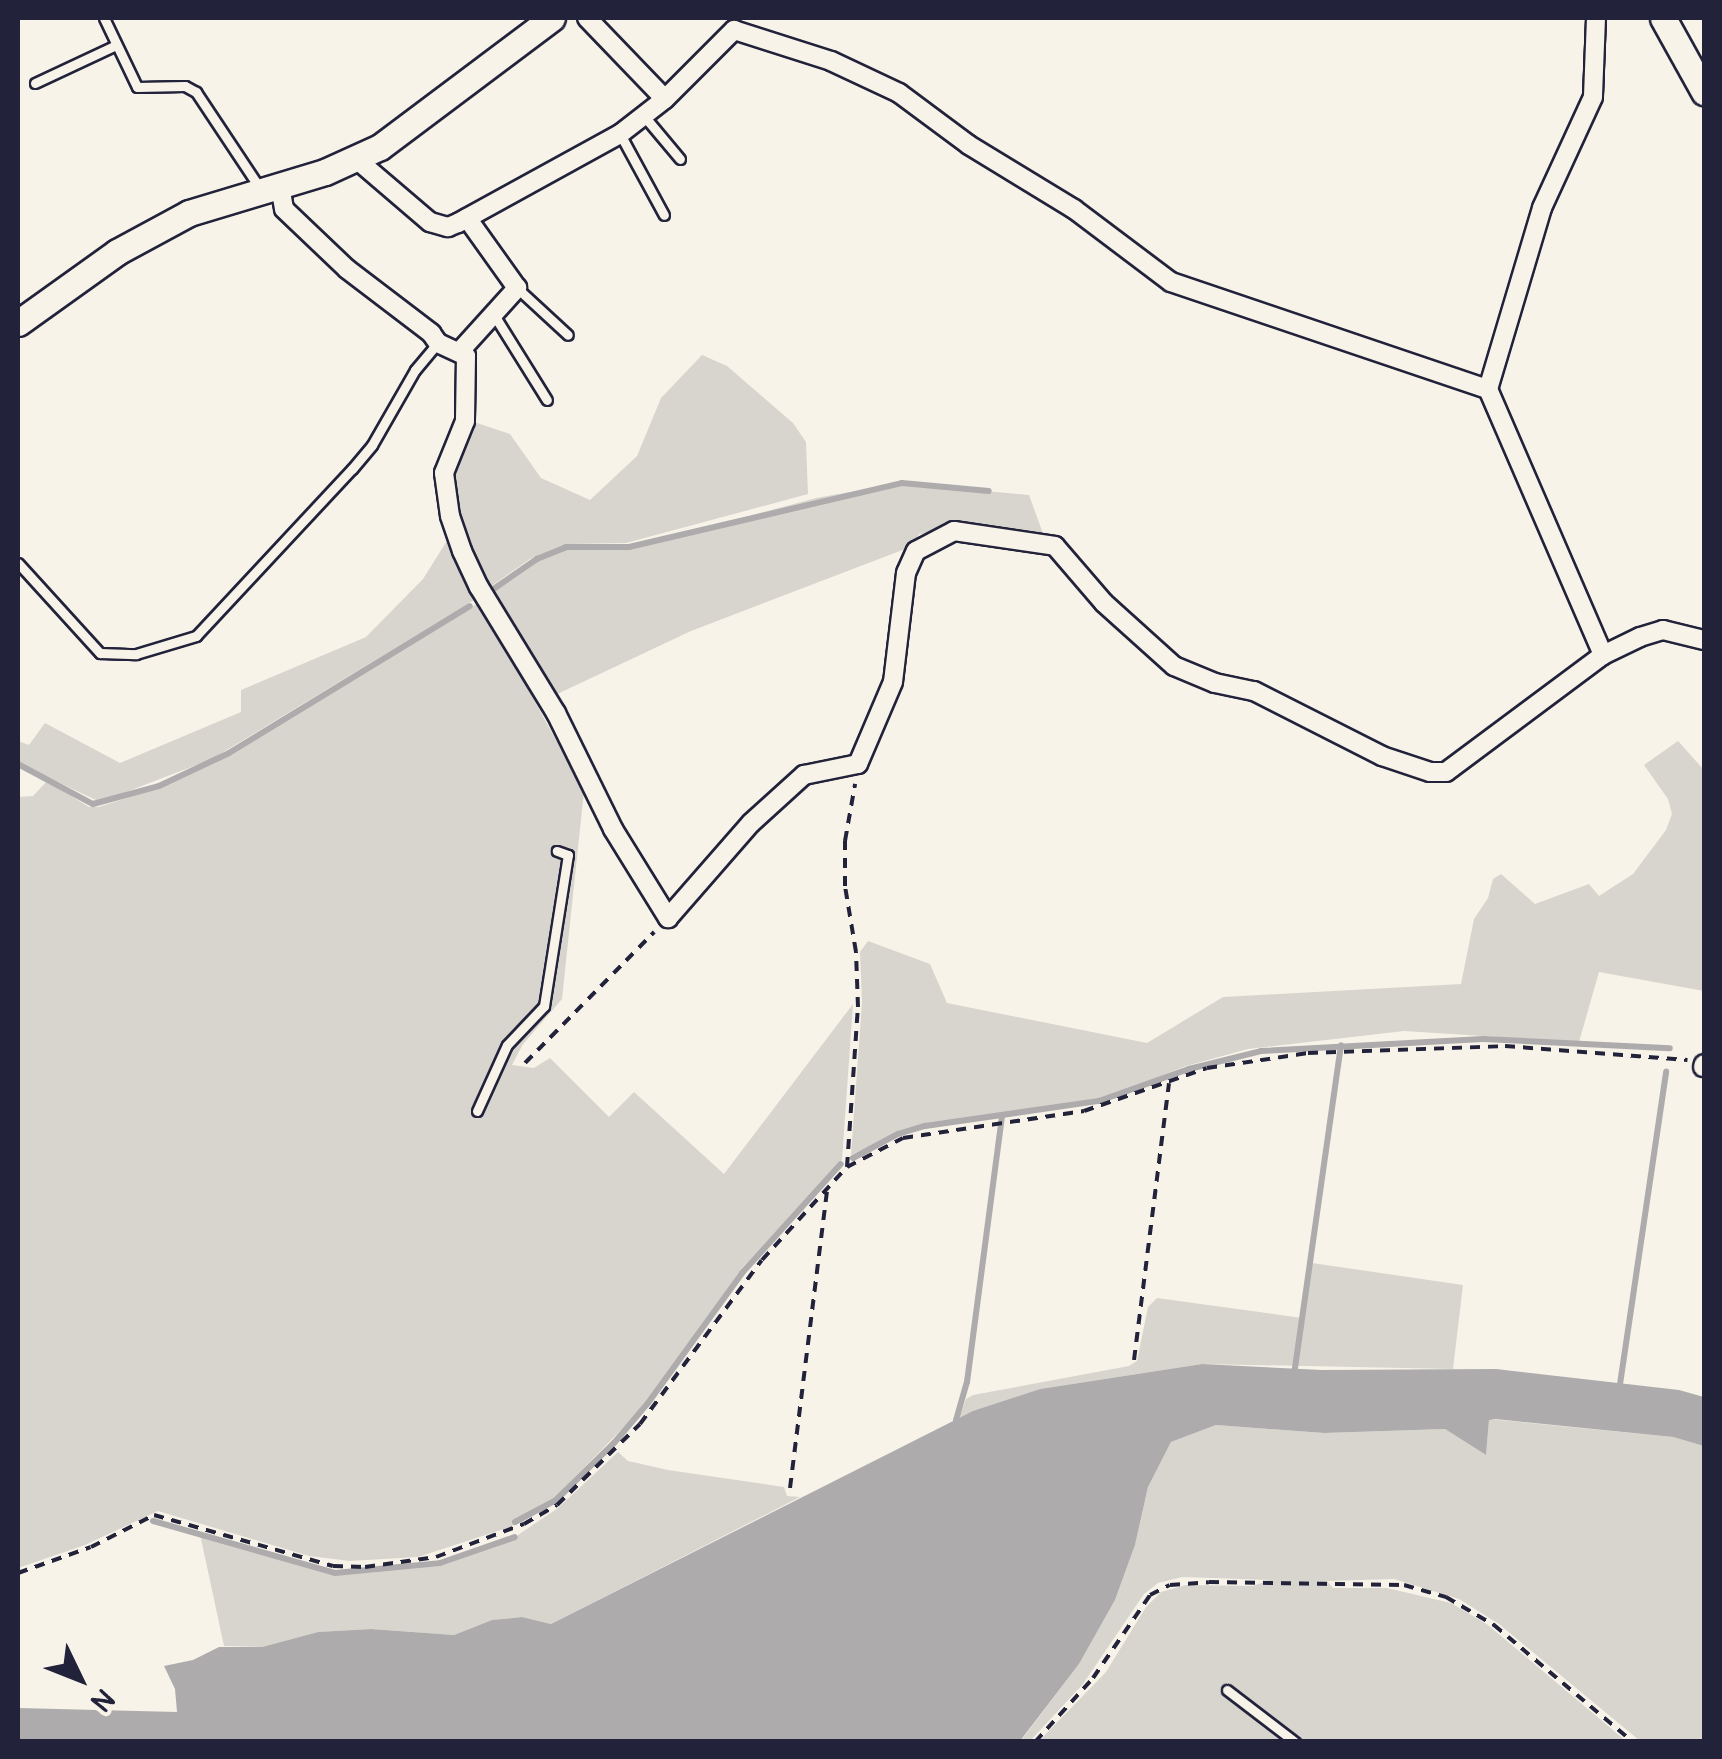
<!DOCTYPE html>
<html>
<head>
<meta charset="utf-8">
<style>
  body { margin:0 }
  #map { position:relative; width:1722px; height:1759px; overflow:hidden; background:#f7f3e8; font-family:Pangolin,sans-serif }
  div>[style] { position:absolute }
  .green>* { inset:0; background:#d8d5cf }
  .water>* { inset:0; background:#aeabad }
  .stream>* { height:6px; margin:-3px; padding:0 3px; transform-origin:3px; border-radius:3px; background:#aeabad }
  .path>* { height:4px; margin-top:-2px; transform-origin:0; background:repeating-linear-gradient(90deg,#22223b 0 10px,transparent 0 18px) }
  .roads { filter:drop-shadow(2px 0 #22223b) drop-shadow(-2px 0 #22223b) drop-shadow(0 2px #22223b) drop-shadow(0 -2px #22223b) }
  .lane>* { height:9px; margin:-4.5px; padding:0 4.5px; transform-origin:4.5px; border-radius:4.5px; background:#f7f3e8 }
  .street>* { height:18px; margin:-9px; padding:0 9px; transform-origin:9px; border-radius:9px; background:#f7f3e8 }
  .secondary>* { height:25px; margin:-12.5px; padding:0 12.5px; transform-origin:12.5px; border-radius:12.5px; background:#f7f3e8 }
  span { translate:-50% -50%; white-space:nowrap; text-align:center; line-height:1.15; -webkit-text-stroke:8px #f7f3e8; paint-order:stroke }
  .frame { position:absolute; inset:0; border:20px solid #22223b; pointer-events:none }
  .north { position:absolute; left:30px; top:1629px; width:100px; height:100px; -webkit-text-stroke:8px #f7f3e8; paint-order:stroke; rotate:133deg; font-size:28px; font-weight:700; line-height:40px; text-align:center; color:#22223b }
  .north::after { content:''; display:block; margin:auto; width:35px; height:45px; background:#22223b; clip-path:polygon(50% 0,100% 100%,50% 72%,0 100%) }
</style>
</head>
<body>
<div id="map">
  <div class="green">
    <div style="clip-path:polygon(702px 355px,727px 366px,793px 423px,806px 442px,808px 494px,626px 543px,570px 544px,530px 559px,487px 589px,464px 540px,451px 492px,451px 475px,471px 421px,510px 434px,541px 478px,590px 500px,637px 456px,661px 398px)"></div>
    <div style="clip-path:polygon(901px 483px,1029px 495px,1045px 539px,969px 530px,919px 534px,913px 546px,691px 631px,553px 696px,490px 594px,537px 562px,567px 550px,638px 546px,816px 498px)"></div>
    <div style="clip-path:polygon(450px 536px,474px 600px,212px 759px,100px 802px,18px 763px,18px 741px,29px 745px,45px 723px,120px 763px,241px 712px,241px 690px,366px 637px,423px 579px)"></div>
    <div style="clip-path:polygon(480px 602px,584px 791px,562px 999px,523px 1044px,512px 1065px,534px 1068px,550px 1058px,609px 1117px,634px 1092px,724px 1174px,853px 1004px,842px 1160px,742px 1268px,642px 1408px,556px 1497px,513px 1522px,513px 1526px,418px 1557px,350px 1561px,309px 1556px,158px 1511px,85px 1545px,18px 1568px,18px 797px,33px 796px,47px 781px,89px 807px,99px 807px,163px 786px,216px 762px)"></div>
    <div style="clip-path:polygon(1678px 741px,1704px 770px,1704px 991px,1599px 972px,1579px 1042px,1404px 1031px,1248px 1049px,1186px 1066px,1106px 1098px,906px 1129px,851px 1155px,862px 1002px,860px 952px,868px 941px,930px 964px,947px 1003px,1147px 1043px,1223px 997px,1461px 984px,1474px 919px,1488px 898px,1493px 879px,1501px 874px,1535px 904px,1589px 884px,1599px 896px,1633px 874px,1666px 830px,1672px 814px,1668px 799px,1644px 765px)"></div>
    <div style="clip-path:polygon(1312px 1263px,1463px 1285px,1453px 1369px,1202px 1364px,1040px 1389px,959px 1418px,966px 1399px,973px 1395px,1129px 1366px,1137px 1361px,1148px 1307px,1157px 1298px,1302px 1318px)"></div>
    <div style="clip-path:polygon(1489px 1419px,1673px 1437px,1704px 1446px,1704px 1741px,1640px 1741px,1499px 1624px,1459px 1599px,1394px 1579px,1327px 1581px,1333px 1588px,1387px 1588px,1451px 1603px,1488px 1625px,1626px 1741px,1039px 1741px,1106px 1672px,1146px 1607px,1161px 1592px,1186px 1585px,1253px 1586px,1270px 1580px,1182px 1577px,1158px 1583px,1144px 1594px,1083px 1684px,1030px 1741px,1020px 1742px,1079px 1664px,1115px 1600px,1135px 1545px,1148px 1487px,1171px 1442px,1216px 1425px,1324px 1433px,1445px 1429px,1486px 1455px)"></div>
    <div style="clip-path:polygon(618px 1452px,628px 1461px,668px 1470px,784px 1487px,787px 1496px,800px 1497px,551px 1624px,522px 1617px,492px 1620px,454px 1635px,371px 1629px,318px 1632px,262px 1647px,224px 1646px,200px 1534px,335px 1573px,440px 1563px,515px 1537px,558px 1508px)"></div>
  </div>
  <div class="water">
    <div style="clip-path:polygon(1202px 1364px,1322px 1370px,1496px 1369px,1679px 1390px,1704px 1397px,1704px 1446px,1673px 1437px,1495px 1419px,1489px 1420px,1486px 1455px,1445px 1429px,1324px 1433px,1216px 1425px,1171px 1442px,1148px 1487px,1135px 1545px,1115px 1600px,1079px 1664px,1020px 1741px,18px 1741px,18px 1708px,177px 1712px,175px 1689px,164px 1666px,193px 1660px,219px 1647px,262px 1647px,318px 1632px,371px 1629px,454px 1635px,492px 1620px,522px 1617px,551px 1624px,973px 1411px,1040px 1389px)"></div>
  </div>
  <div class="stream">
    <div style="left:492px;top:590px;width:55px;rotate:-34.6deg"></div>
    <div style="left:537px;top:559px;width:31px;rotate:-22deg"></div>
    <div style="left:566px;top:547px;width:63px"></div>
    <div style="left:629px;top:547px;width:280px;rotate:-13.2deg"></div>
    <div style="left:902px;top:483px;width:87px;rotate:5.3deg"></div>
    <div style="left:18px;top:764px;width:85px;rotate:28.1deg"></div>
    <div style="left:93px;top:804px;width:68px;rotate:-15.3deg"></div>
    <div style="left:159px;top:786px;width:77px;rotate:-25.2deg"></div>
    <div style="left:229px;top:753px;width:282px;rotate:-31.4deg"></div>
    <div style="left:853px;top:1158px;width:51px;rotate:-28.1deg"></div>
    <div style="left:898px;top:1134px;width:28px;rotate:-17deg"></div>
    <div style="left:925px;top:1126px;width:176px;rotate:-8.2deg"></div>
    <div style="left:1099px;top:1101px;width:96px;rotate:-19.6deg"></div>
    <div style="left:1189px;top:1069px;width:74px;rotate:-14deg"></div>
    <div style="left:1261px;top:1051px;width:222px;rotate:-3.1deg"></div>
    <div style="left:1483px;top:1039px;width:187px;rotate:2.8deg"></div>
    <div style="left:1294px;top:1375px;width:333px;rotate:-81.9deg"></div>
    <div style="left:1619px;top:1391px;width:323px;rotate:-81.6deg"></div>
    <div style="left:956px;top:1420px;width:40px;rotate:-74deg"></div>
    <div style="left:967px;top:1382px;width:267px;rotate:-82.5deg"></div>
    <div style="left:153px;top:1521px;width:189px;rotate:15.9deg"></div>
    <div style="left:335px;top:1573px;width:105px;rotate:-5.4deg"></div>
    <div style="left:440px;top:1563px;width:79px;rotate:-19.1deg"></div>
    <div style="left:515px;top:1522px;width:47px;rotate:-28.2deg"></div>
    <div style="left:556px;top:1500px;width:81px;rotate:-44.5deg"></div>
    <div style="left:614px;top:1443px;width:52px;rotate:-49.6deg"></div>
    <div style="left:648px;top:1403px;width:160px;rotate:-54.1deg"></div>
    <div style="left:742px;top:1273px;width:147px;rotate:-47.8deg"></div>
  </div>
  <div class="path">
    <div style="left:525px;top:1063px;width:184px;rotate:-45.4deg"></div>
    <div style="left:847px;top:1167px;width:160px;rotate:-86.1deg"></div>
    <div style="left:858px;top:1007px;width:55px;rotate:-92.1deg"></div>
    <div style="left:856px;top:952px;width:67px;rotate:-99.5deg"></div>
    <div style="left:845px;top:886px;width:45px;rotate:-90deg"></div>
    <div style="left:845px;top:841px;width:58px;rotate:-80deg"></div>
    <div style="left:1134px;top:1360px;width:279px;rotate:-82.8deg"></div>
    <div style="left:790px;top:1488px;width:300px;rotate:-82.9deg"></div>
    <div style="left:18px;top:1573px;width:77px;rotate:-19.6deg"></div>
    <div style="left:91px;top:1547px;width:71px;rotate:-26.9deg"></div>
    <div style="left:154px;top:1515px;width:186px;rotate:15.9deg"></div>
    <div style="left:333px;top:1566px;width:32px;rotate:2deg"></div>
    <div style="left:365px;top:1567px;width:72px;rotate:-8deg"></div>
    <div style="left:436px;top:1557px;width:94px;rotate:-20.6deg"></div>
    <div style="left:524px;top:1524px;width:38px;rotate:-30deg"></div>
    <div style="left:557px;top:1505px;width:116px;rotate:-44.3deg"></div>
    <div style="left:640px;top:1424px;width:204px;rotate:-53.4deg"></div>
    <div style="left:762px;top:1260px;width:126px;rotate:-47.6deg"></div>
    <div style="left:847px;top:1167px;width:63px;rotate:-27.4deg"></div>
    <div style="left:903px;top:1138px;width:183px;rotate:-8.5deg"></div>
    <div style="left:1084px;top:1111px;width:130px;rotate:-19.3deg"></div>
    <div style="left:1207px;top:1068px;width:102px;rotate:-8.4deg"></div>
    <div style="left:1308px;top:1053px;width:197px;rotate:-2deg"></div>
    <div style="left:1505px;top:1046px;width:183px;rotate:4.4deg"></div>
    <div style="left:1035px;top:1742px;width:86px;rotate:-47.8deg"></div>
    <div style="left:1093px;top:1678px;width:101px;rotate:-55.5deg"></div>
    <div style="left:1150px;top:1595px;width:22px;rotate:-27deg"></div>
    <div style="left:1170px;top:1585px;width:39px;rotate:-4deg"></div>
    <div style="left:1209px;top:1582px;width:195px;rotate:0.9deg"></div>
    <div style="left:1404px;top:1585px;width:44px;rotate:15.9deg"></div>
    <div style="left:1446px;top:1597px;width:56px;rotate:30.3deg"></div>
    <div style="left:1494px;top:1625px;width:182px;rotate:40.1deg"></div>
  </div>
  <div class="roads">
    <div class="lane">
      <div style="left:104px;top:18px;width:76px;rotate:64.4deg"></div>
      <div style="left:137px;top:87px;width:48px;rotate:-1.2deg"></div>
      <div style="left:185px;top:86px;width:13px;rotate:29deg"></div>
      <div style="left:196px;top:92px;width:114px;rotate:56.4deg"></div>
      <div style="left:35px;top:83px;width:89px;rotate:-25.1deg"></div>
      <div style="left:644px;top:116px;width:56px;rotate:50.1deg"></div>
      <div style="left:620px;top:134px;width:92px;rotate:61.5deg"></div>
      <div style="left:517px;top:288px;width:69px;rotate:42.7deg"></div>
      <div style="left:494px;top:315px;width:100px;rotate:58.1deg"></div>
      <div style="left:18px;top:563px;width:122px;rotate:47.7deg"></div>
      <div style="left:100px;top:653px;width:36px;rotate:2deg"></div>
      <div style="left:136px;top:654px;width:63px;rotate:-16.7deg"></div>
      <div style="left:196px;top:636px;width:229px;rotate:-47deg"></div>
      <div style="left:352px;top:469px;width:31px;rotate:-50deg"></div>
      <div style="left:372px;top:445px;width:86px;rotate:-60.2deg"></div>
      <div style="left:415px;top:370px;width:35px;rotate:-50deg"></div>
      <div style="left:477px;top:1111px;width:72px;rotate:-65.6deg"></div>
      <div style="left:507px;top:1045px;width:54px;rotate:-46.5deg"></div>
      <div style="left:544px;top:1006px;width:153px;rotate:-81deg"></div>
      <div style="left:568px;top:855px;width:12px;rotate:-160deg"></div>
      <div style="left:1227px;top:1690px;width:86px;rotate:37.4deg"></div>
    </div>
    <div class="street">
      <div style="left:587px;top:18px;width:112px;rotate:46.1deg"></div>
      <div style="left:1596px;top:18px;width:79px;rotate:92.2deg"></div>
      <div style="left:1593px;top:97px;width:122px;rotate:114.7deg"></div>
      <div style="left:1542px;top:208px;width:189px;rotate:106.6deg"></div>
      <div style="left:1488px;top:389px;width:290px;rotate:66.6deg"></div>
      <div style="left:355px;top:158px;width:99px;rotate:40.5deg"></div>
      <div style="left:430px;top:222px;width:19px;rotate:16deg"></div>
      <div style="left:448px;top:227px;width:11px;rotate:-22deg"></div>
      <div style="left:458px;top:223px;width:185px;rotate:-28.8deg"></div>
      <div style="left:620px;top:134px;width:57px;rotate:-37.9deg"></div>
      <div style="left:665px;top:99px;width:98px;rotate:-45deg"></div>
      <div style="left:734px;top:30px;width:102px;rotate:17.7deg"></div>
      <div style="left:831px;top:61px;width:75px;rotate:25.2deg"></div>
      <div style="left:899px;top:93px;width:87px;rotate:36.6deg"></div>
      <div style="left:969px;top:145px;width:123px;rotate:31.4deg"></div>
      <div style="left:1074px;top:209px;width:121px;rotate:37deg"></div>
      <div style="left:1171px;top:282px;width:335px;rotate:18.7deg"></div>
      <div style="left:280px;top:186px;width:23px;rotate:80deg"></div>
      <div style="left:284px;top:209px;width:87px;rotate:43.6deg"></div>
      <div style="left:347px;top:269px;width:106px;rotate:37.3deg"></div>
      <div style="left:431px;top:333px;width:12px;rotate:55deg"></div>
      <div style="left:438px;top:343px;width:31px;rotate:25deg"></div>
      <div style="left:466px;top:356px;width:65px;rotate:90.9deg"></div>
      <div style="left:465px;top:421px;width:56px;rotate:112deg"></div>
      <div style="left:444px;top:473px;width:43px;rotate:82.1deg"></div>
      <div style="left:450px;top:516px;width:37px;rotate:71deg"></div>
      <div style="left:462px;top:551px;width:40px;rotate:65deg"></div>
      <div style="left:479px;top:587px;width:148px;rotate:58.6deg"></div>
      <div style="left:556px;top:713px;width:129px;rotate:63.8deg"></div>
      <div style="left:613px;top:829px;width:105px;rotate:58.3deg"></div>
      <div style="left:668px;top:918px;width:126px;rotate:-48.9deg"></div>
      <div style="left:751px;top:823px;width:72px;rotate:-42.2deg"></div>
      <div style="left:804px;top:775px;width:55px;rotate:-11.5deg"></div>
      <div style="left:858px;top:764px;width:89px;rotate:-66.9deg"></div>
      <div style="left:893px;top:682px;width:110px;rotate:-83.2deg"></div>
      <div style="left:906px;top:573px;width:24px;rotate:-66deg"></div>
      <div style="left:916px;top:551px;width:43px;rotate:-27.8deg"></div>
      <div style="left:954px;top:531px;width:102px;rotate:8.4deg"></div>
      <div style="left:1055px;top:546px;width:75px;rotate:49.3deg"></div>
      <div style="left:1104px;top:603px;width:94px;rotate:42deg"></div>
      <div style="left:1174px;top:666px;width:44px;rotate:22.5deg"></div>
      <div style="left:1215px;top:683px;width:40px;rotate:12deg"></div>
      <div style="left:1254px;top:691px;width:144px;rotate:26.9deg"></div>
      <div style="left:1382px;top:756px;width:51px;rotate:18.4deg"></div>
      <div style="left:1430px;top:772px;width:16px"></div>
      <div style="left:1446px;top:772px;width:196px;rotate:-36.7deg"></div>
      <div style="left:1603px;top:655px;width:41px;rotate:-25.9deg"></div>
      <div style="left:1640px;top:637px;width:24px;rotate:-17deg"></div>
      <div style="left:1663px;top:630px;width:42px;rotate:13.7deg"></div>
      <div style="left:461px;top:350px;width:84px;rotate:-47.9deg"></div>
      <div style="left:517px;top:288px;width:86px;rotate:-125.5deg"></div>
      <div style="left:1703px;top:1067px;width:3px;rotate:-72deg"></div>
    </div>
    <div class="secondary">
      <div style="left:1663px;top:18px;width:85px;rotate:61deg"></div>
      <div style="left:18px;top:323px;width:122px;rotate:-35.6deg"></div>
      <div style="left:117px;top:252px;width:82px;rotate:-28.4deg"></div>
      <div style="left:189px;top:213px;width:142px;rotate:-16.8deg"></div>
      <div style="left:325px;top:172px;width:60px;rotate:-24.4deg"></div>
      <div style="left:380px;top:147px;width:215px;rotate:-36.9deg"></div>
    </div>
  </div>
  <div class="frame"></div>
  <div class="north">N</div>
</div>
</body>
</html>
